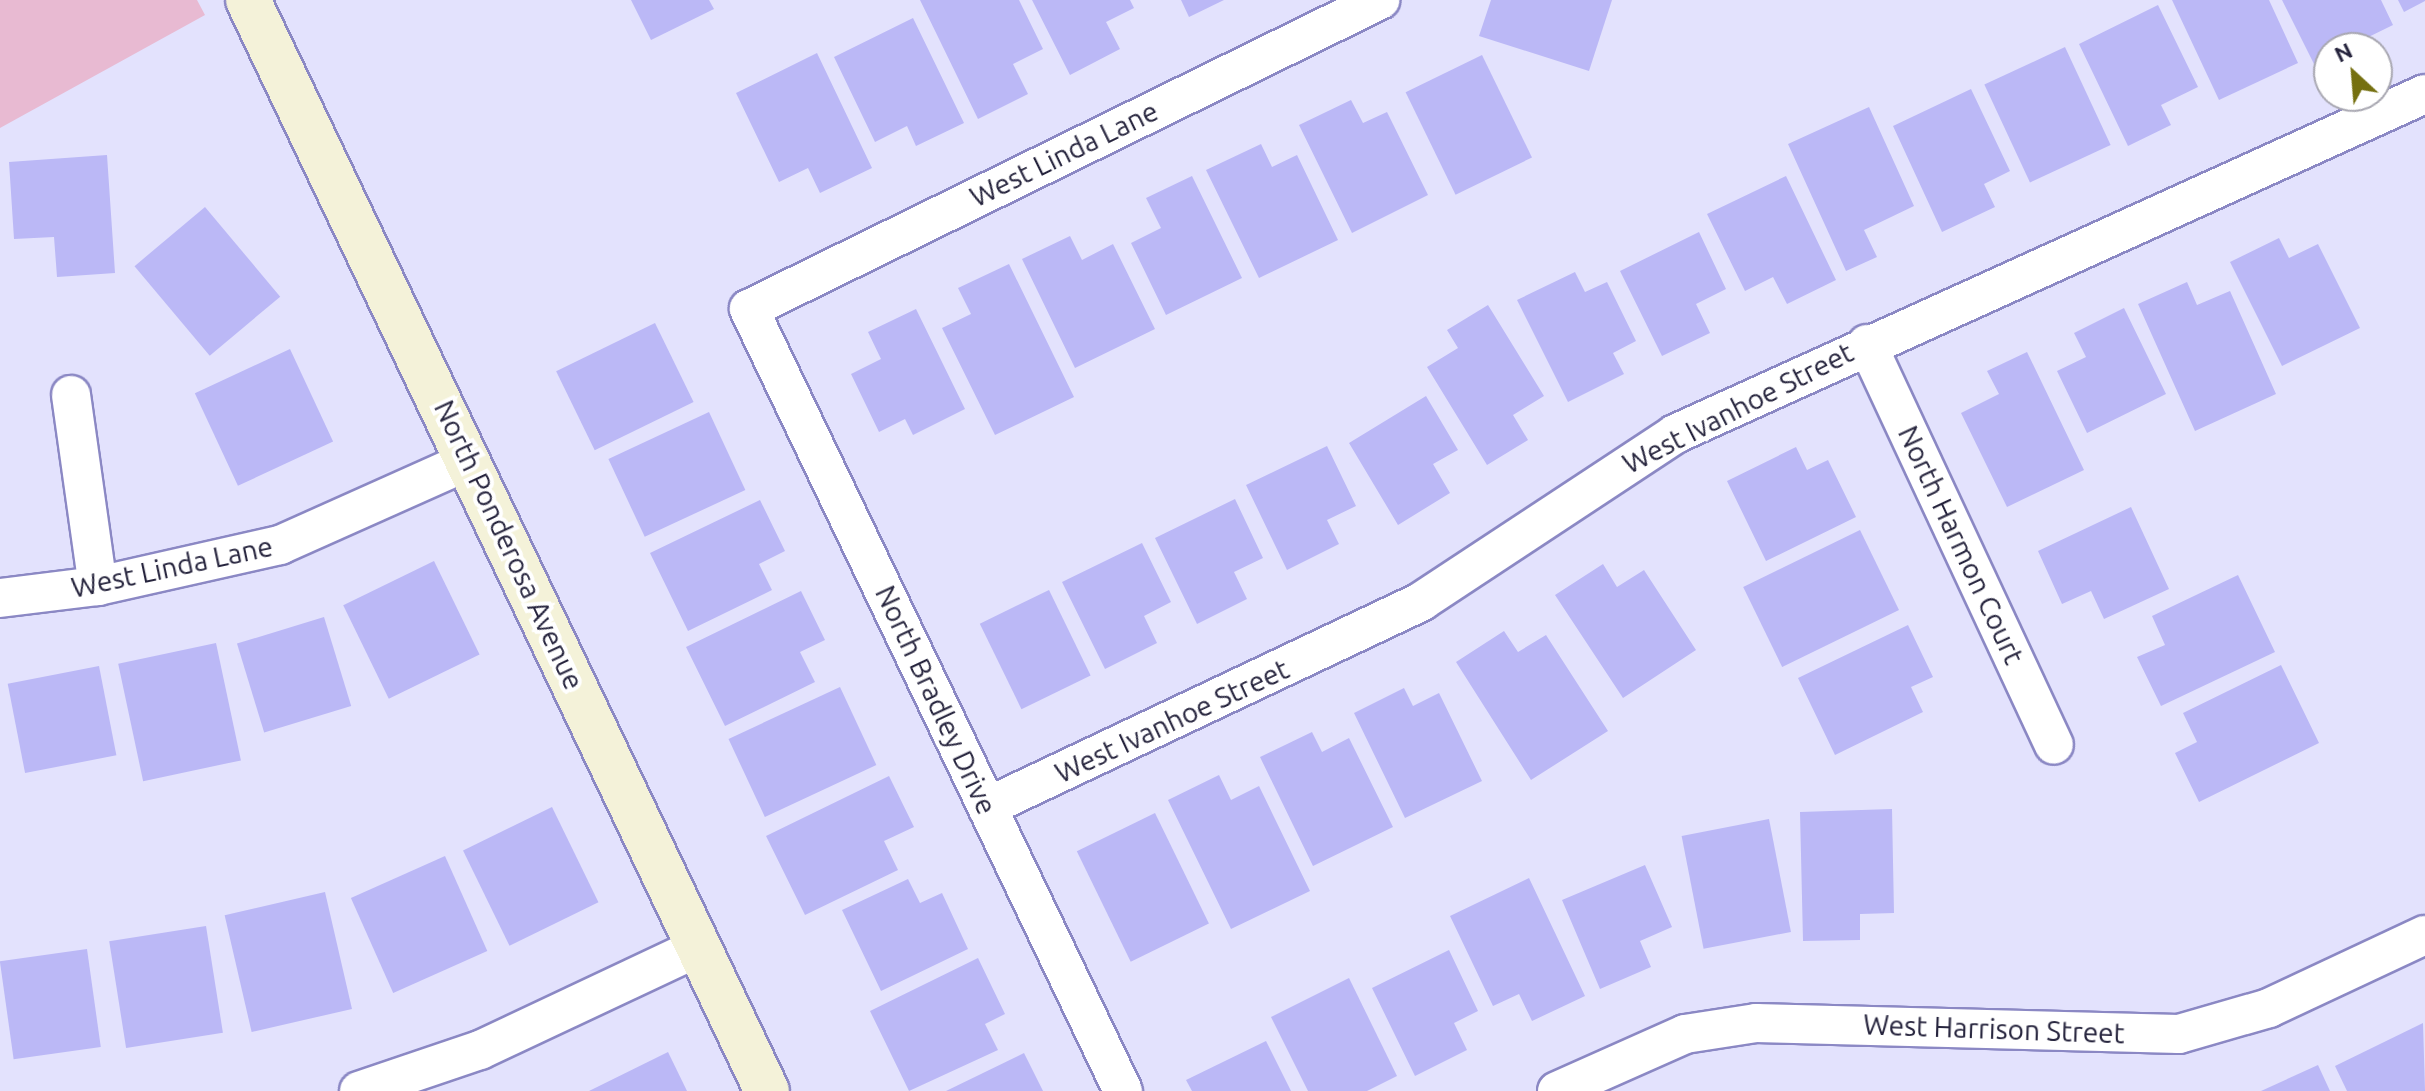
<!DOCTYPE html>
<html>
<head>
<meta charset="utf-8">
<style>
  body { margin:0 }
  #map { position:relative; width:2425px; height:1091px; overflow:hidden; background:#e3e2fd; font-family:Ubuntu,sans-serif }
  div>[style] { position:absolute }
  .green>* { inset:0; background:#e8bad2 }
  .building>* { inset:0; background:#bbb8f6; transform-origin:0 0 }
  .roads { filter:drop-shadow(2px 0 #8b88c4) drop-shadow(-2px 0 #8b88c4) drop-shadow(0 2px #8b88c4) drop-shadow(0 -2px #8b88c4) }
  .street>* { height:38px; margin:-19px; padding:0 19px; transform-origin:19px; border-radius:19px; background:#fff }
  .secondary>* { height:44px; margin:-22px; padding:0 22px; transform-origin:22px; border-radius:22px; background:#f4f2d9 }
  span { translate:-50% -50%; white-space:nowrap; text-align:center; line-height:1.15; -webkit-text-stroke:8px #fff; paint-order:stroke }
  .street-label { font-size:28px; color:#26243d }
  .north { position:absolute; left:2313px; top:32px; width:80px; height:80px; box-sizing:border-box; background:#fff; border:2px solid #a8a7b1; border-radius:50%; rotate:334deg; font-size:22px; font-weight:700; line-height:32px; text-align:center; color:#26243d }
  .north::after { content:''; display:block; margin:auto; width:28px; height:36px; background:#757010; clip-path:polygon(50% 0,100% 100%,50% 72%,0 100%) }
</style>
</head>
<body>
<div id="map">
  <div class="green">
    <div style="clip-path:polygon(0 0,197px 0,205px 15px,0 128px)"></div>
  </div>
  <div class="building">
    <div style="clip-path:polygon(631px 0,709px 0,714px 9px,651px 40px)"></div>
    <div style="clip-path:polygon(920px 0,1019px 0,1043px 49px,1013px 64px,1028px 94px,978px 119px)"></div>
    <div style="clip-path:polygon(1032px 0,1130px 0,1134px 8px,1106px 22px,1120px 49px,1070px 75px)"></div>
    <div style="clip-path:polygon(1181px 0,1224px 0,1189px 17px)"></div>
    <div style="clip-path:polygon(1491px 0,1612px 0,1589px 71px,1479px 36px)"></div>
    <div style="clip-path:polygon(2172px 0,2269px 0,2298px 63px,2219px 100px)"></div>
    <div style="clip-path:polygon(2282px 0,2381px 0,2393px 25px,2346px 48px,2329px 48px,2329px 57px,2314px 64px)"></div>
    <div style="clip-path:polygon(2398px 0,2425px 0,2425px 1px,2404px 12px)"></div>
    <div style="clip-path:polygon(2158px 5px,2198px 87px,2161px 105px,2171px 125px,2128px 146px,2079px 44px)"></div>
    <div style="clip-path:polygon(913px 18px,964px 123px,916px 146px,907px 126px,875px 142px,834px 57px)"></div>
    <div style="left:2065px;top:47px;width:108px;height:89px;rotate:65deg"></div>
    <div style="clip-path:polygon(817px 53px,872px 168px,820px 193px,808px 168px,779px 182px,736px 93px)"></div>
    <div style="left:1482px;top:55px;width:114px;height:85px;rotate:64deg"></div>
    <div style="clip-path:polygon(1971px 89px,2010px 171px,1984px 184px,1995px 207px,1942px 232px,1893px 126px)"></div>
    <div style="clip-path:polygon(1351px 100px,1363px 123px,1387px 112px,1428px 195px,1352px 233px,1299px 125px)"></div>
    <div style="clip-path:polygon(1869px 107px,1914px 206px,1864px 230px,1877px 257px,1846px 271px,1788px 144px)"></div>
    <div style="clip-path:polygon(1261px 144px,1272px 167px,1297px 155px,1338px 240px,1259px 278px,1206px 170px)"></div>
    <div style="clip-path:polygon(107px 155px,115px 273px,57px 277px,54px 237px,14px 239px,9px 162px)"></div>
    <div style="clip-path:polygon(1192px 176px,1242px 278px,1166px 315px,1131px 243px,1161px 228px,1146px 198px)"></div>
    <div style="clip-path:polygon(1786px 176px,1836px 280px,1787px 304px,1773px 277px,1745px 291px,1707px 214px)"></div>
    <div style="left:205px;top:207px;width:117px;height:92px;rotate:50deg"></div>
    <div style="clip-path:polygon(1699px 232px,1726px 289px,1696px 304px,1710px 333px,1662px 356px,1620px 271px)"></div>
    <div style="clip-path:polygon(1070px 236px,1082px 260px,1113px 244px,1155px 329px,1075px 368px,1022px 259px)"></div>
    <div style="clip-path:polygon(2279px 238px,2289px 258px,2318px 244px,2360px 328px,2282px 366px,2230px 262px)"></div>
    <div style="clip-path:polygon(1009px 264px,1074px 397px,995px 435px,942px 328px,971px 314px,958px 288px)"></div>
    <div style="clip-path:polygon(1575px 272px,1585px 292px,1607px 282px,1636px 341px,1613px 353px,1624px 374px,1568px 402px,1517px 300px)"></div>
    <div style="clip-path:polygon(2187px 282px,2197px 305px,2230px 291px,2276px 394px,2195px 431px,2138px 304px)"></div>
    <div style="clip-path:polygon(1488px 305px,1544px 396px,1513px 415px,1528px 440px,1487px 465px,1427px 367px,1458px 348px,1447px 330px)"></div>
    <div style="clip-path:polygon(2124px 308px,2166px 394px,2087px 433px,2057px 371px,2086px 357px,2074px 333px)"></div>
    <div style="clip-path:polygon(916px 309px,965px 409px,913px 435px,905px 419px,879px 432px,851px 374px,881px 359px,868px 332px)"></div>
    <div style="left:655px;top:323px;width:88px;height:110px;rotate:64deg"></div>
    <div style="left:290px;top:349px;width:102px;height:105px;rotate:65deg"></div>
    <div style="clip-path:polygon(2027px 352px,2084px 470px,2007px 507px,1961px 413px,1999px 394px,1987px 371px)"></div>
    <div style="clip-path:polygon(1426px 396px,1458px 450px,1433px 464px,1450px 493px,1398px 525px,1349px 443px)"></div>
    <div style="left:709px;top:412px;width:86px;height:111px;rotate:65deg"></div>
    <div style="clip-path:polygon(1327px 446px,1356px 506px,1327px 520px,1339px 544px,1287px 570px,1246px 485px)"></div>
    <div style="clip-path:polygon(1796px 447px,1807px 470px,1828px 460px,1856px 517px,1766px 561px,1727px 481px)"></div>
    <div style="clip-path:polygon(1235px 499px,1263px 558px,1234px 572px,1247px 599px,1197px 624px,1155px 538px)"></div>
    <div style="clip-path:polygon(760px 500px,785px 551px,759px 564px,772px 590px,688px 631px,650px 553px)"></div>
    <div style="clip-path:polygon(2131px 507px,2169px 589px,2104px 619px,2091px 591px,2062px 604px,2038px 551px)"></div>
    <div style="left:1860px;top:530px;width:89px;height:130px;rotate:64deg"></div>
    <div style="clip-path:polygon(1142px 543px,1171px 602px,1144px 616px,1157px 643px,1105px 669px,1062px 582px)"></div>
    <div style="left:434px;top:561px;width:104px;height:101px;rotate:64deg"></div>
    <div style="clip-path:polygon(1603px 564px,1617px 587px,1644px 570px,1696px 650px,1623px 698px,1555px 595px)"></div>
    <div style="clip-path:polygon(2238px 575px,2275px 652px,2161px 706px,2137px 657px,2165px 645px,2152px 616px)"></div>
    <div style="left:1049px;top:590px;width:95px;height:77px;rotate:64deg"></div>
    <div style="clip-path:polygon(801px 591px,825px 640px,800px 652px,815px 682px,725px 726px,686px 647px)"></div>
    <div style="left:324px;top:617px;width:93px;height:91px;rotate:73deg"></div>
    <div style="clip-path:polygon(1908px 625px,1933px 677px,1911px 687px,1923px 712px,1835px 755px,1798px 678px)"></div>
    <div style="clip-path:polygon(1504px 631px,1518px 652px,1546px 635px,1608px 731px,1531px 780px,1456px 662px)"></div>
    <div style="left:216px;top:643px;width:120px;height:100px;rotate:78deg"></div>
    <div style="clip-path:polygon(2281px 665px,2319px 743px,2199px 802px,2175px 753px,2197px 742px,2183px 713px)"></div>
    <div style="left:99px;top:666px;width:91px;height:93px;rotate:79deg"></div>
    <div style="left:840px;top:687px;width:86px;height:123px;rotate:65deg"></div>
    <div style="clip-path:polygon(1404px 688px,1413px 706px,1439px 693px,1482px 781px,1405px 818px,1354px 713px)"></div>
    <div style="clip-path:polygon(1312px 732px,1322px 752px,1349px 738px,1393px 827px,1313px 866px,1260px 757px)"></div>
    <div style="clip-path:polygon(1219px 775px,1231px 800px,1259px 786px,1310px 891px,1231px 929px,1168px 800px)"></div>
    <div style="clip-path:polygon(889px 776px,914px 827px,884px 841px,898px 870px,805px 915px,766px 836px)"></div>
    <div style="left:552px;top:807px;width:106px;height:99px;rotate:64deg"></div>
    <div style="clip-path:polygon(1892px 809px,1894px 913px,1860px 914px,1860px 940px,1803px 941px,1800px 812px)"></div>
    <div style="left:1155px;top:813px;width:123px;height:87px;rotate:64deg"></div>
    <div style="left:1769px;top:819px;width:115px;height:89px;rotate:79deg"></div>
    <div style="left:445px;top:856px;width:104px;height:103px;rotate:66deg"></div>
    <div style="clip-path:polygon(1645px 865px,1672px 927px,1640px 941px,1651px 967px,1600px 989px,1562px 900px)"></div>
    <div style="clip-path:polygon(1529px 878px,1585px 996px,1532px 1021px,1519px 994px,1493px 1006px,1450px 916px)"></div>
    <div style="clip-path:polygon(908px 879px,920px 903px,942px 893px,968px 949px,881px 991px,842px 910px)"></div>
    <div style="left:325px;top:892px;width:120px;height:103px;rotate:77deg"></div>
    <div style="left:206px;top:926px;width:108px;height:98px;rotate:81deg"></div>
    <div style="left:87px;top:949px;width:99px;height:88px;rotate:82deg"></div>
    <div style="clip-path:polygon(1449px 950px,1478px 1011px,1454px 1023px,1467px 1050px,1415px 1076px,1372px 988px)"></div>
    <div style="clip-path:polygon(978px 958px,1005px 1014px,985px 1024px,998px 1050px,909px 1091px,870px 1011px)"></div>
    <div style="clip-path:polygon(1349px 978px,1397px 1076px,1367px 1091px,1308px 1091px,1271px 1017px)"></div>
    <div style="clip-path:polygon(2423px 1023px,2425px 1091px,2347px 1091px,2335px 1066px)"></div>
    <div style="clip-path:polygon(1266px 1041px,1291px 1091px,1192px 1091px,1186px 1080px)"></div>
    <div style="clip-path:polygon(668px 1052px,687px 1091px,589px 1091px)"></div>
    <div style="clip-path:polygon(1024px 1053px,1043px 1091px,946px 1091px)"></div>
    <div style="clip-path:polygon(2318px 1065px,2330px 1091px,2261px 1091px)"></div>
  </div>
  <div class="roads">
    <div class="street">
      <div style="left:1867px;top:344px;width:442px;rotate:65deg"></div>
      <div style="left:71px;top:395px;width:193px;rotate:82deg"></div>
      <div style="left:0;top:598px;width:99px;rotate:-7deg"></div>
      <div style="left:98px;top:586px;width:187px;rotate:-12.7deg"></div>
      <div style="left:280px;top:545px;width:208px;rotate:-24.1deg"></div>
      <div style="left:987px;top:807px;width:481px;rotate:-25.3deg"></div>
      <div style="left:1422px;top:601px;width:303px;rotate:-33.4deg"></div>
      <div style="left:1675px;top:434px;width:823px;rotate:-24.39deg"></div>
      <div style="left:359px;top:1091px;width:128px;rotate:-18.7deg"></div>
      <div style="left:480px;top:1050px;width:240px;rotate:-25.2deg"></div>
      <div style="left:1123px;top:1091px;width:867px;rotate:-115.56deg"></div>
      <div style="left:749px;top:309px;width:703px;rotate:-26.09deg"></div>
      <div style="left:1557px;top:1091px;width:140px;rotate:-24deg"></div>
      <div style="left:1685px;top:1034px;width:72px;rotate:-8.8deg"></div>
      <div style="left:1756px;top:1023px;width:423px;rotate:1.5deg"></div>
      <div style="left:2179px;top:1034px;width:94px;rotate:-16.1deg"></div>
      <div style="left:2269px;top:1008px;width:172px;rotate:-25.1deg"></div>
    </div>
    <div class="secondary">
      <div style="left:248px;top:0;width:1208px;rotate:64.56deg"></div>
    </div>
  </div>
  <div class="street-label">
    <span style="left:1064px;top:154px;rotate:-26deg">West Linda Lane</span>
    <span style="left:1738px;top:408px;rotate:-27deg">West Ivanhoe Street</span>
    <span style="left:509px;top:545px;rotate:65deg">North Ponderosa Avenue</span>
    <span style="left:1961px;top:545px;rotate:65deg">North Harmon Court</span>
    <span style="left:172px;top:567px;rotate:-12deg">West Linda Lane</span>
    <span style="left:936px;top:700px;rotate:65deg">North Bradley Drive</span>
    <span style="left:1172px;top:721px;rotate:-25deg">West Ivanhoe Street</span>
    <span style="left:1994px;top:1029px;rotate:2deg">West Harrison Street</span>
  </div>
  <div class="north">N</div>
</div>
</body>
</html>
